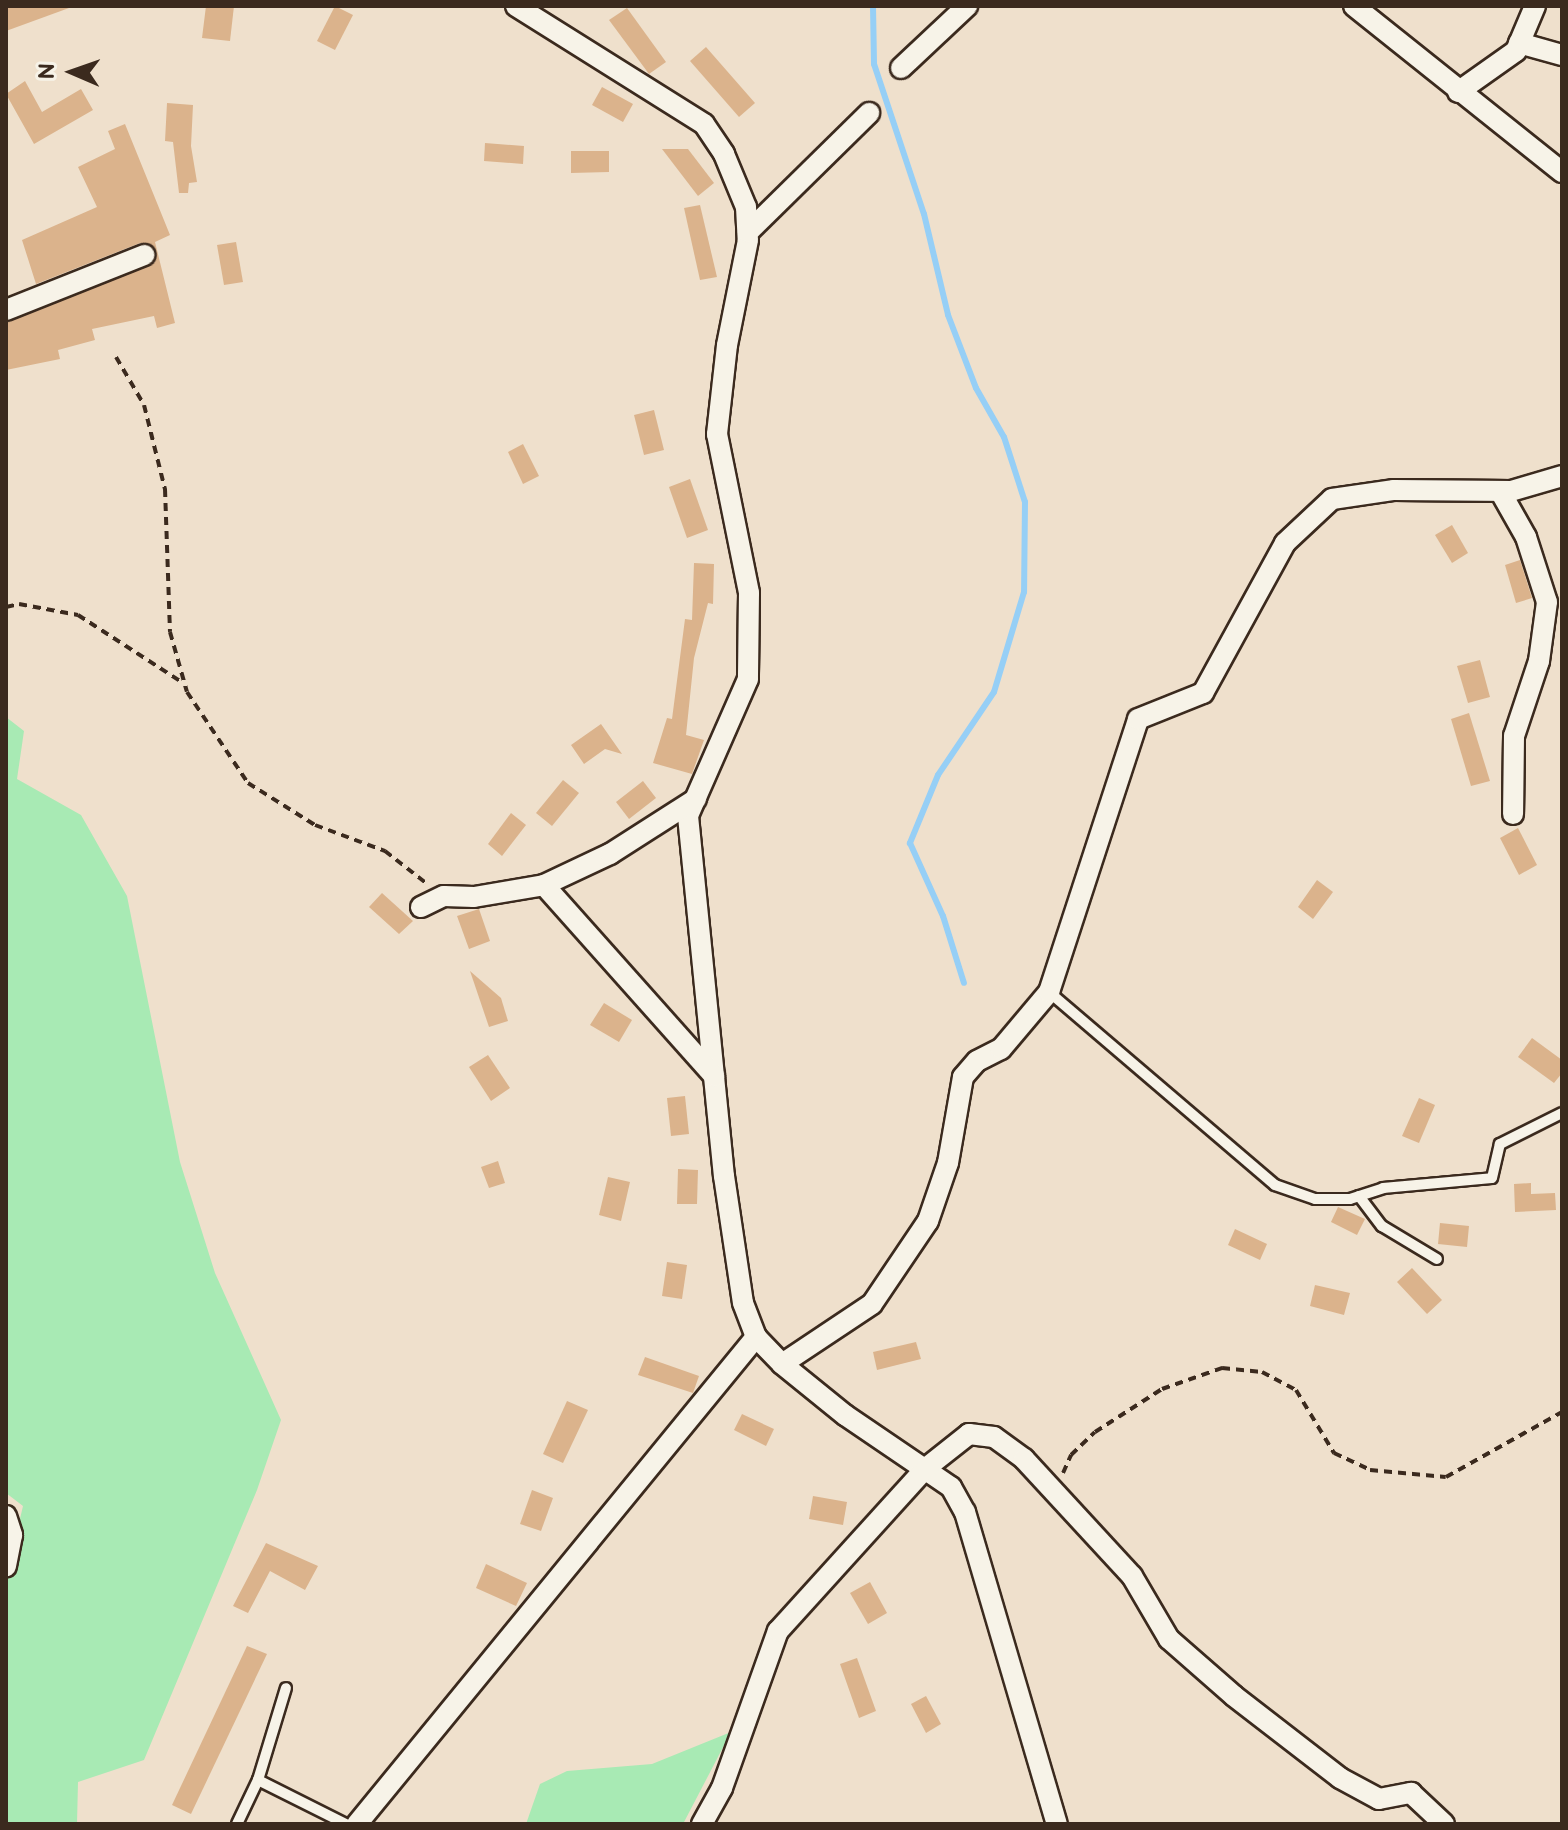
<!DOCTYPE html>
<html>
<head>
<meta charset="utf-8">
<style>
  body { margin:0 }
  #map { position:relative; width:1568px; height:1830px; overflow:hidden; background:#efe0cc; font-family:"Balsamiq Sans",sans-serif }
  div>[style] { position:absolute }
  [style*='--x'] { left:calc(var(--x)*1px); top:calc(var(--y)*1px); width:calc(var(--w)*1px); rotate:calc(var(--a)*1deg) }
  .green>* { inset:0; background:#a8eab4 }
  .stream>* { height:6px; margin:-3px; padding:0 3px; transform-origin:3px; border-radius:3px; background:#96cff6 }
  .building>* { inset:0; background:#dbb38c }
  .path>* { height:4px; margin-top:-2px; transform-origin:0; background:repeating-linear-gradient(90deg,#3b2a1e 0 8px,transparent 0 14px) }
  .roads { filter:drop-shadow(2px 0 #3b2a1e) drop-shadow(-2px 0 #3b2a1e) drop-shadow(0 2px #3b2a1e) drop-shadow(0 -2px #3b2a1e) }
  .service>* { height:10px; margin:-5px; padding:0 5px; transform-origin:5px; border-radius:5px; background:#f7f3e8 }
  .minor>* { height:20px; margin:-10px; padding:0 10px; transform-origin:10px; border-radius:10px; background:#f7f3e8 }
  span { translate:-50% -50%; white-space:nowrap; text-align:center; line-height:1.15; -webkit-text-stroke:8px #f7f3e8; paint-order:stroke }
  .frame { position:absolute; inset:0; border:8px solid #3b2a1e; pointer-events:none }
  .north { position:absolute; left:32px; top:32px; width:80px; height:80px; -webkit-text-stroke:6px #f7f3e8; paint-order:stroke; rotate:272deg; font-size:22px; font-weight:700; line-height:32px; text-align:center; color:#3b2a1e }
  .north::after { content:''; display:block; margin:auto; width:28px; height:36px; background:#3b2a1e; clip-path:polygon(50% 0,100% 100%,50% 72%,0 100%) }
</style>
</head>
<body>
<div id="map">
  <div class="green">
    <i style="clip-path:polygon(6px 717px,24px 731px,17px 779px,81px 815px,127px 896px,180px 1162px,215px 1273px,281px 1420px,257px 1490px,144px 1760px,78px 1782px,77px 1824px,6px 1824px,6px 1578px,23px 1506px,6px 1493px)"></i>
    <i style="clip-path:polygon(731px 1732px,683px 1824px,526px 1824px,540px 1784px,567px 1771px,652px 1764px)"></i>
  </div>
  <div class="stream">
    <i style="--x:873;--y:6;--w:58;--a:89"></i>
    <i style="--x:874;--y:64;--w:158;--a:71.6"></i>
    <i style="--x:924;--y:214;--w:104;--a:76.6"></i>
    <i style="--x:948;--y:315;--w:78;--a:69"></i>
    <i style="--x:976;--y:388;--w:56;--a:60.3"></i>
    <i style="--x:1004;--y:437;--w:68;--a:72.1"></i>
    <i style="--x:1025;--y:502;--w:90;--a:90.6"></i>
    <i style="--x:1024;--y:592;--w:104;--a:106.7"></i>
    <i style="--x:994;--y:692;--w:100;--a:124"></i>
    <i style="--x:938;--y:775;--w:74;--a:112.4"></i>
    <i style="--x:910;--y:843;--w:80;--a:65.7"></i>
    <i style="--x:943;--y:916;--w:70;--a:72.6"></i>
  </div>
  <div class="building">
    <i style="clip-path:polygon(6px 6px,69px 6px,69px 8px,6px 31px)"></i>
    <i style="clip-path:polygon(206px 6px,234px 6px,230px 41px,202px 38px)"></i>
    <i style="clip-path:polygon(335px 6px,353px 15px,335px 50px,317px 41px)"></i>
    <i style="clip-path:polygon(627px 8px,666px 62px,649px 74px,609px 20px)"></i>
    <i style="clip-path:polygon(706px 47px,755px 103px,739px 117px,690px 61px)"></i>
    <i style="clip-path:polygon(25px 81px,42px 112px,81px 89px,93px 110px,34px 144px,6px 94px)"></i>
    <i style="clip-path:polygon(602px 87px,633px 104px,623px 122px,592px 105px)"></i>
    <i style="clip-path:polygon(167px 103px,193px 105px,191px 146px,197px 182px,189px 183px,188px 193px,179px 193px,173px 142px,165px 141px)"></i>
    <i style="clip-path:polygon(125px 124px,170px 235px,155px 242px,175px 323px,157px 328px,154px 316px,92px 329px,95px 340px,58px 350px,60px 359px,6px 370px,6px 323px,155px 262px,156px 250px,140px 243px,36px 284px,22px 240px,97px 207px,78px 167px,115px 149px,108px 131px)"></i>
    <i style="clip-path:polygon(485px 143px,524px 146px,523px 164px,484px 161px)"></i>
    <i style="clip-path:polygon(662px 149px,688px 149px,714px 183px,698px 196px)"></i>
    <i style="clip-path:polygon(571px 151px,609px 151px,609px 172px,571px 173px)"></i>
    <i style="clip-path:polygon(700px 205px,717px 277px,700px 280px,684px 208px)"></i>
    <i style="clip-path:polygon(236px 242px,243px 282px,224px 285px,217px 245px)"></i>
    <i style="clip-path:polygon(654px 410px,664px 450px,644px 455px,634px 415px)"></i>
    <i style="clip-path:polygon(523px 444px,539px 476px,523px 484px,508px 452px)"></i>
    <i style="clip-path:polygon(690px 479px,708px 530px,687px 538px,669px 487px)"></i>
    <i style="clip-path:polygon(1452px 525px,1468px 553px,1452px 563px,1435px 535px)"></i>
    <i style="clip-path:polygon(1520px 560px,1532px 598px,1516px 603px,1505px 565px)"></i>
    <i style="clip-path:polygon(694px 563px,714px 564px,713px 604px,708px 603px,694px 658px,686px 735px,704px 740px,692px 774px,653px 763px,667px 718px,672px 719px,685px 619px,692px 620px)"></i>
    <i style="clip-path:polygon(1480px 660px,1490px 697px,1468px 703px,1457px 666px)"></i>
    <i style="clip-path:polygon(1469px 713px,1490px 781px,1471px 786px,1451px 719px)"></i>
    <i style="clip-path:polygon(601px 724px,622px 754px,605px 749px,584px 764px,571px 745px)"></i>
    <i style="clip-path:polygon(563px 780px,579px 793px,552px 826px,536px 813px)"></i>
    <i style="clip-path:polygon(643px 781px,656px 798px,629px 819px,616px 802px)"></i>
    <i style="clip-path:polygon(511px 813px,526px 825px,502px 856px,488px 844px)"></i>
    <i style="clip-path:polygon(1518px 828px,1537px 865px,1519px 875px,1500px 838px)"></i>
    <i style="clip-path:polygon(1317px 880px,1333px 892px,1313px 919px,1298px 907px)"></i>
    <i style="clip-path:polygon(382px 893px,413px 921px,399px 934px,369px 907px)"></i>
    <i style="clip-path:polygon(479px 909px,490px 941px,469px 949px,457px 916px)"></i>
    <i style="clip-path:polygon(470px 971px,501px 998px,508px 1021px,489px 1027px)"></i>
    <i style="clip-path:polygon(604px 1003px,632px 1020px,619px 1042px,590px 1025px)"></i>
    <i style="clip-path:polygon(1532px 1038px,1562px 1060px,1562px 1073px,1554px 1083px,1518px 1057px)"></i>
    <i style="clip-path:polygon(488px 1055px,510px 1088px,491px 1101px,469px 1067px)"></i>
    <i style="clip-path:polygon(685px 1096px,689px 1134px,671px 1136px,667px 1098px)"></i>
    <i style="clip-path:polygon(1419px 1098px,1435px 1105px,1419px 1143px,1402px 1136px)"></i>
    <i style="clip-path:polygon(498px 1161px,505px 1183px,489px 1188px,481px 1167px)"></i>
    <i style="clip-path:polygon(678px 1169px,698px 1170px,697px 1204px,677px 1204px)"></i>
    <i style="clip-path:polygon(608px 1177px,630px 1182px,621px 1221px,599px 1215px)"></i>
    <i style="clip-path:polygon(1531px 1183px,1531px 1194px,1555px 1193px,1556px 1210px,1515px 1212px,1514px 1184px)"></i>
    <i style="clip-path:polygon(1338px 1207px,1365px 1219px,1357px 1235px,1331px 1222px)"></i>
    <i style="clip-path:polygon(1440px 1223px,1469px 1226px,1467px 1247px,1438px 1244px)"></i>
    <i style="clip-path:polygon(1235px 1229px,1267px 1244px,1260px 1260px,1228px 1245px)"></i>
    <i style="clip-path:polygon(667px 1262px,687px 1265px,682px 1299px,662px 1296px)"></i>
    <i style="clip-path:polygon(1412px 1268px,1442px 1300px,1427px 1314px,1397px 1282px)"></i>
    <i style="clip-path:polygon(1315px 1285px,1350px 1293px,1344px 1315px,1310px 1306px)"></i>
    <i style="clip-path:polygon(916px 1342px,921px 1359px,877px 1370px,873px 1352px)"></i>
    <i style="clip-path:polygon(645px 1357px,699px 1376px,693px 1393px,638px 1375px)"></i>
    <i style="clip-path:polygon(567px 1401px,588px 1410px,563px 1463px,543px 1454px)"></i>
    <i style="clip-path:polygon(742px 1414px,774px 1429px,766px 1446px,734px 1430px)"></i>
    <i style="clip-path:polygon(532px 1490px,553px 1498px,541px 1531px,520px 1524px)"></i>
    <i style="clip-path:polygon(813px 1496px,847px 1502px,843px 1525px,809px 1519px)"></i>
    <i style="clip-path:polygon(266px 1543px,318px 1566px,305px 1590px,270px 1571px,248px 1613px,233px 1606px)"></i>
    <i style="clip-path:polygon(486px 1564px,527px 1583px,516px 1606px,476px 1588px)"></i>
    <i style="clip-path:polygon(870px 1582px,887px 1613px,868px 1624px,850px 1593px)"></i>
    <i style="clip-path:polygon(247px 1646px,267px 1654px,191px 1814px,172px 1805px)"></i>
    <i style="clip-path:polygon(857px 1658px,876px 1711px,859px 1718px,840px 1664px)"></i>
    <i style="clip-path:polygon(926px 1696px,941px 1724px,926px 1733px,911px 1704px)"></i>
  </div>
  <div class="path">
    <i style="--x:116;--y:357;--w:56;--a:59.7"></i>
    <i style="--x:144;--y:405;--w:87;--a:76"></i>
    <i style="--x:165;--y:489;--w:143;--a:88"></i>
    <i style="--x:170;--y:632;--w:62;--a:74.2"></i>
    <i style="--x:187;--y:692;--w:110;--a:56.2"></i>
    <i style="--x:248;--y:783;--w:79;--a:32.1"></i>
    <i style="--x:315;--y:825;--w:75;--a:20.4"></i>
    <i style="--x:385;--y:851;--w:52;--a:38"></i>
    <i style="--x:6;--y:607;--w:13;--a:-13"></i>
    <i style="--x:19;--y:604;--w:60;--a:10.6"></i>
    <i style="--x:78;--y:615;--w:125;--a:32.9"></i>
    <i style="--x:1063;--y:1473;--w:20;--a:-66"></i>
    <i style="--x:1071;--y:1455;--w:33;--a:-44"></i>
    <i style="--x:1095;--y:1432;--w:80;--a:-32.7"></i>
    <i style="--x:1162;--y:1389;--w:64;--a:-19.3"></i>
    <i style="--x:1222;--y:1368;--w:40;--a:5.7"></i>
    <i style="--x:1262;--y:1372;--w:38;--a:28"></i>
    <i style="--x:1296;--y:1390;--w:74;--a:58.9"></i>
    <i style="--x:1334;--y:1453;--w:40;--a:25"></i>
    <i style="--x:1370;--y:1470;--w:76;--a:5.3"></i>
    <i style="--x:1446;--y:1477;--w:133;--a:-29.3"></i>
  </div>
  <div class="roads">
    <div class="service">
      <i style="--x:1049;--y:992;--w:297;--a:40.5"></i>
      <i style="--x:1275;--y:1185;--w:42;--a:19.3"></i>
      <i style="--x:1315;--y:1199;--w:35;--a:0"></i>
      <i style="--x:1350;--y:1199;--w:35;--a:-18"></i>
      <i style="--x:1383;--y:1188;--w:109;--a:-5.2"></i>
      <i style="--x:1492;--y:1178;--w:35;--a:-77"></i>
      <i style="--x:1500;--y:1144;--w:69;--a:-26.6"></i>
      <i style="--x:1359;--y:1196;--w:38;--a:53"></i>
      <i style="--x:1382;--y:1226;--w:64;--a:31"></i>
      <i style="--x:258;--y:1780;--w:96;--a:-73.1"></i>
      <i style="--x:237;--y:1824;--w:49;--a:-64.5"></i>
      <i style="--x:258;--y:1780;--w:98;--a:26.6"></i>
    </div>
    <div class="minor">
      <i style="--x:516;--y:6;--w:222;--a:32.1"></i>
      <i style="--x:704;--y:124;--w:36;--a:56"></i>
      <i style="--x:724;--y:154;--w:57;--a:67.5"></i>
      <i style="--x:746;--y:207;--w:33;--a:87"></i>
      <i style="--x:748;--y:240;--w:107;--a:101.3"></i>
      <i style="--x:727;--y:345;--w:90;--a:96.4"></i>
      <i style="--x:717;--y:434;--w:162;--a:78.6"></i>
      <i style="--x:749;--y:593;--w:86;--a:90.7"></i>
      <i style="--x:748;--y:679;--w:150;--a:113.7"></i>
      <i style="--x:688;--y:816;--w:362;--a:84.3"></i>
      <i style="--x:724;--y:1176;--w:128;--a:81.5"></i>
      <i style="--x:743;--y:1303;--w:36;--a:69"></i>
      <i style="--x:756;--y:1337;--w:37;--a:46"></i>
      <i style="--x:782;--y:1364;--w:81;--a:39"></i>
      <i style="--x:845;--y:1415;--w:128;--a:34.2"></i>
      <i style="--x:951;--y:1487;--w:29;--a:61"></i>
      <i style="--x:965;--y:1512;--w:325;--a:73.6"></i>
      <i style="--x:1354;--y:6;--w:266;--a:38.6"></i>
      <i style="--x:1519;--y:43;--w:45;--a:15.6"></i>
      <i style="--x:901;--y:68;--w:91;--a:-43.2"></i>
      <i style="--x:1458;--y:92;--w:71;--a:-35.3"></i>
      <i style="--x:1516;--y:51;--w:49;--a:-67.1"></i>
      <i style="--x:748;--y:232;--w:170;--a:-44.5"></i>
      <i style="--x:6;--y:310;--w:149;--a:-21.7"></i>
      <i style="--x:1500;--y:491;--w:53;--a:60.5"></i>
      <i style="--x:1526;--y:537;--w:68;--a:72.1"></i>
      <i style="--x:1547;--y:602;--w:60;--a:97.7"></i>
      <i style="--x:1539;--y:661;--w:79;--a:108.4"></i>
      <i style="--x:1514;--y:736;--w:78;--a:90.7"></i>
      <i style="--x:544;--y:885;--w:256;--a:48.3"></i>
      <i style="--x:421;--y:907;--w:25;--a:-26"></i>
      <i style="--x:444;--y:896;--w:30;--a:2"></i>
      <i style="--x:474;--y:897;--w:71;--a:-9.7"></i>
      <i style="--x:544;--y:885;--w:73;--a:-25.2"></i>
      <i style="--x:610;--y:854;--w:102;--a:-32.6"></i>
      <i style="--x:782;--y:1364;--w:108;--a:-33.7"></i>
      <i style="--x:872;--y:1304;--w:100;--a:-56"></i>
      <i style="--x:928;--y:1221;--w:61;--a:-71"></i>
      <i style="--x:948;--y:1163;--w:87;--a:-80.1"></i>
      <i style="--x:963;--y:1077;--w:21;--a:-49"></i>
      <i style="--x:977;--y:1061;--w:27;--a:-27"></i>
      <i style="--x:1001;--y:1049;--w:75;--a:-49.9"></i>
      <i style="--x:1049;--y:992;--w:287;--a:-71.9"></i>
      <i style="--x:1138;--y:719;--w:70;--a:-21.8"></i>
      <i style="--x:1203;--y:693;--w:171;--a:-61.3"></i>
      <i style="--x:1285;--y:543;--w:64;--a:-43.1"></i>
      <i style="--x:1332;--y:499;--w:63;--a:-8.3"></i>
      <i style="--x:1394;--y:490;--w:117;--a:0.5"></i>
      <i style="--x:1511;--y:491;--w:53;--a:-16.4"></i>
      <i style="--x:6;--y:1516;--w:20;--a:72"></i>
      <i style="--x:12;--y:1535;--w:32;--a:101"></i>
      <i style="--x:357;--y:1824;--w:630;--a:-50.67"></i>
      <i style="--x:702;--y:1824;--w:41;--a:-60.9"></i>
      <i style="--x:722;--y:1788;--w:167;--a:-70.4"></i>
      <i style="--x:778;--y:1631;--w:220;--a:-47.8"></i>
      <i style="--x:926;--y:1468;--w:55;--a:-38.3"></i>
      <i style="--x:969;--y:1434;--w:25;--a:7"></i>
      <i style="--x:994;--y:1437;--w:37;--a:36"></i>
      <i style="--x:1024;--y:1459;--w:159;--a:47.3"></i>
      <i style="--x:1132;--y:1576;--w:73;--a:59.6"></i>
      <i style="--x:1169;--y:1639;--w:86;--a:41.2"></i>
      <i style="--x:1234;--y:1696;--w:134;--a:37.7"></i>
      <i style="--x:1340;--y:1778;--w:44;--a:28.3"></i>
      <i style="--x:1379;--y:1799;--w:33;--a:-11"></i>
      <i style="--x:1411;--y:1793;--w:45;--a:43.2"></i>
    </div>
  </div>
  <div class="frame"></div>
  <div class="north">N</div>
</div>
</body>
</html>
